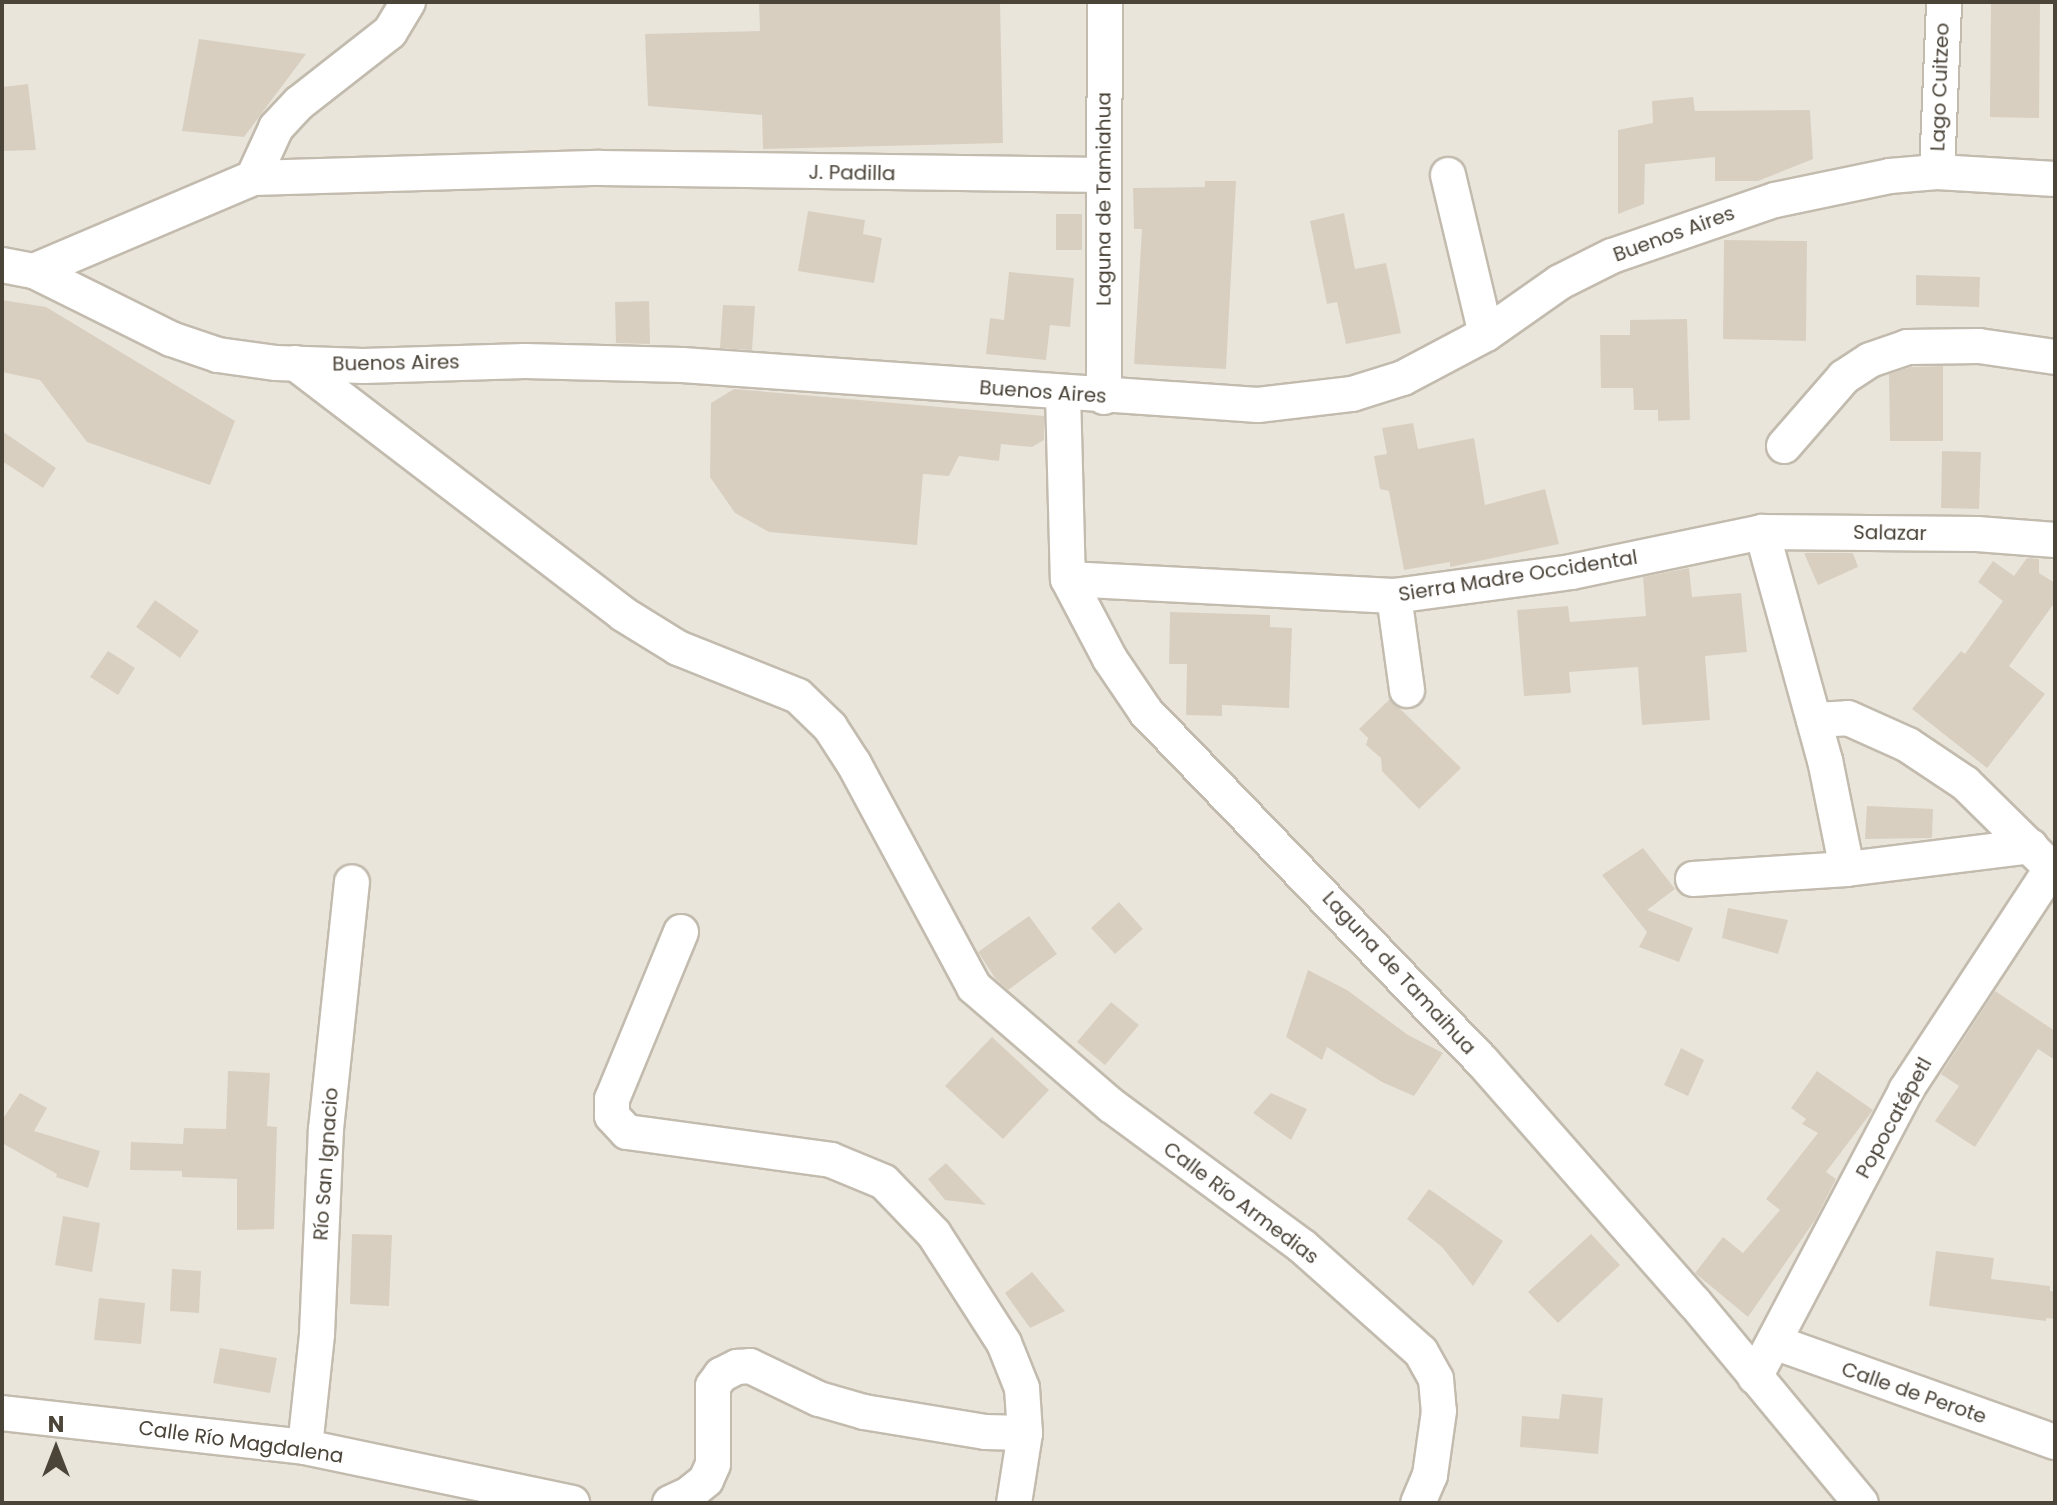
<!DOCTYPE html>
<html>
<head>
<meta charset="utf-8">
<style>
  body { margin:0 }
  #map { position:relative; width:2057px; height:1505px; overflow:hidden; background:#f6f3ec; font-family:Poppins,sans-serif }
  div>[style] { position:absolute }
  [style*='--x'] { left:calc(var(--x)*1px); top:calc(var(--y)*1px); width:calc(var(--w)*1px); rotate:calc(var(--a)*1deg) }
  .residential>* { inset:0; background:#eae5da }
  .building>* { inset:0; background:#d8cfc1 }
  .roads { filter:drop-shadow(2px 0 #c2bbae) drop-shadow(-2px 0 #c2bbae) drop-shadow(0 2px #c2bbae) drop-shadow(0 -2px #c2bbae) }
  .minor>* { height:34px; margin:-17px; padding:0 17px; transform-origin:17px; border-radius:17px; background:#fff }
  span { translate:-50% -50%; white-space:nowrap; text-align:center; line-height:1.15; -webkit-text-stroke:6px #fff; paint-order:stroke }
  .street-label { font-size:20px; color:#4b4439 }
  .frame { position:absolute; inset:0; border:4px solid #4b4439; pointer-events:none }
  .north { position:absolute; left:16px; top:1409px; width:80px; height:80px; -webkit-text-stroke:6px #fff; paint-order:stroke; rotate:0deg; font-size:22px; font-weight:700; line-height:32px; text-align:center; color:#4b4439 }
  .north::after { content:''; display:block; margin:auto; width:28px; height:36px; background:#4b4439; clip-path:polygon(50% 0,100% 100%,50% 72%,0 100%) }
</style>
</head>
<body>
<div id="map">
  <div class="residential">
    <i style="clip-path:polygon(2px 2px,2055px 2px,2055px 1503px,2px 1503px)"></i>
  </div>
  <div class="building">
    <i style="clip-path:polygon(759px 2px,1000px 2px,1003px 143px,763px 149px,762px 115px,648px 106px,645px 34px,760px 31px)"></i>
    <i style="clip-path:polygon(1991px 2px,2040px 2px,2039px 118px,1990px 117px)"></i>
    <i style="clip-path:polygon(199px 39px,306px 54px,244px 137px,182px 131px)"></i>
    <i style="clip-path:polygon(28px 84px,36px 150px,2px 151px,2px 87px)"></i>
    <i style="clip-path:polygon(1693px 97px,1695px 111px,1810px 110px,1813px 159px,1758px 181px,1715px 181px,1715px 157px,1645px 164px,1644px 204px,1618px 214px,1618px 130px,1653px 123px,1652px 101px)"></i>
    <i style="clip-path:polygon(1205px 181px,1236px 181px,1226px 369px,1134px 364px,1142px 229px,1134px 229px,1133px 188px,1205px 187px)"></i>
    <i style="clip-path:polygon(808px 211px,865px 220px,863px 234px,882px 238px,874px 283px,798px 271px)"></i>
    <i style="clip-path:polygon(1344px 213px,1355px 269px,1386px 263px,1401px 333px,1346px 344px,1337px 302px,1327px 304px,1310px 221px)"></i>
    <i style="clip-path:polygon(1056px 214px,1082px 214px,1082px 250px,1056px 250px)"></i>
    <i style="clip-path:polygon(1724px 240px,1807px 241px,1806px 341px,1723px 339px)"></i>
    <i style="clip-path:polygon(1009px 272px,1074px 278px,1070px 327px,1050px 325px,1046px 360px,986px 354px,990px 318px,1004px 320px)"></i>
    <i style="clip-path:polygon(1916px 275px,1980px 277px,1979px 307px,1916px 305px)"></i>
    <i style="clip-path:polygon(2px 300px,46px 307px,235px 421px,210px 485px,87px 442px,40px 380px,2px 372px)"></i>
    <i style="clip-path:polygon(649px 301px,650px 344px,616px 343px,615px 302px)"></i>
    <i style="clip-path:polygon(723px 305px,755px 306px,752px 350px,720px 348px)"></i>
    <i style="clip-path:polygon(1687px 319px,1690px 420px,1658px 421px,1658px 410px,1634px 410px,1633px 388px,1601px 388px,1600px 335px,1630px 335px,1630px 320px)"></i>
    <i style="clip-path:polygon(1943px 366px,1943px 441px,1890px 441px,1889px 374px,1911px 367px)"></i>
    <i style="clip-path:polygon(734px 389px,1044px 416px,1044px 440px,1032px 447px,1001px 444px,999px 461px,959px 456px,949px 476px,923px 474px,917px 545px,769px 532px,735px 513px,710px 477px,711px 403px)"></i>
    <i style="clip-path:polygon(1413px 423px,1418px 449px,1474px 438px,1485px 505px,1545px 489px,1559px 544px,1450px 567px,1450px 562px,1404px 570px,1389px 491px,1380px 489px,1374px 456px,1387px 454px,1382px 428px)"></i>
    <i style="clip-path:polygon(2px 431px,56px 468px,43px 488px,2px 461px)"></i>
    <i style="clip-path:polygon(1942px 451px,1981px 452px,1979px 509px,1941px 508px)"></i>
    <i style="clip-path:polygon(1804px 553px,1853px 553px,1858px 567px,1818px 585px)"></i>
    <i style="clip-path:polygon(2027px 558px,2039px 559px,2039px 573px,2055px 583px,2055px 602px,2009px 666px,2045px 694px,1987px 768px,1912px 709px,1961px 651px,1965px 654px,2003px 601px,1978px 582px,1993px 561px,2014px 576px)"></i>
    <i style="clip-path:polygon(1689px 568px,1692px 597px,1741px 593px,1747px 652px,1705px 656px,1710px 720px,1642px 725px,1638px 667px,1569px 672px,1571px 693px,1524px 696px,1517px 610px,1568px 606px,1570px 622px,1646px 616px,1643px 577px)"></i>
    <i style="clip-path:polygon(155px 600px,199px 631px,180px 658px,136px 627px)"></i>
    <i style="clip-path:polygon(1170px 612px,1270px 615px,1270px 627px,1292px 628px,1289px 708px,1222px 705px,1222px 716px,1186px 715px,1187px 664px,1169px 664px)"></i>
    <i style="clip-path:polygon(108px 651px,135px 668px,118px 695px,90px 677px)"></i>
    <i style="clip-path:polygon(1390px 699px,1461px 768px,1419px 809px,1382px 771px,1381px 758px,1366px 745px,1368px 738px,1359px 729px)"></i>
    <i style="clip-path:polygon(1867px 806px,1933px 809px,1932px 838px,1865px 839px)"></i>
    <i style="clip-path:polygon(1643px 848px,1675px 889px,1647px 910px,1693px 928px,1679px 962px,1639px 947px,1647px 932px,1602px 875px)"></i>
    <i style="clip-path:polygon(1119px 902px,1143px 929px,1115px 954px,1091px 928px)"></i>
    <i style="clip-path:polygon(1728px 908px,1788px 920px,1778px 954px,1722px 938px)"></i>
    <i style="clip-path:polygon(1029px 916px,1057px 954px,1008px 990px,995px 978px,978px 952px)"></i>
    <i style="clip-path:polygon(1308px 970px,1347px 990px,1408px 1035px,1443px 1053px,1414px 1096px,1382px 1082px,1327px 1047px,1322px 1060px,1286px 1037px)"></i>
    <i style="clip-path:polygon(1995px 991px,2055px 1031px,2055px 1060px,2038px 1049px,1975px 1147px,1935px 1121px,1959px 1086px,1941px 1074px)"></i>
    <i style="clip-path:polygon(1111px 1002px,1139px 1025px,1105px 1065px,1077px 1042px)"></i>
    <i style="clip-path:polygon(992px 1037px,1049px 1090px,1003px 1139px,945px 1086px)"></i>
    <i style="clip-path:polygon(1681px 1048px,1704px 1060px,1688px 1096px,1664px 1085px)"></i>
    <i style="clip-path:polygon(228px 1071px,270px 1073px,267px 1126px,277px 1127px,274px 1229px,237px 1230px,237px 1179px,182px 1177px,182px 1171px,130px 1170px,131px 1142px,183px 1144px,184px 1128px,226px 1129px)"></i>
    <i style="clip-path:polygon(1817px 1071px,1873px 1110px,1826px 1172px,1836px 1179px,1815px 1220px,1748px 1317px,1695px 1273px,1723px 1237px,1743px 1253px,1780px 1210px,1766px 1199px,1818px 1133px,1802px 1124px,1806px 1119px,1791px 1108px)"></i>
    <i style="clip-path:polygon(20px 1093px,47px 1108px,34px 1131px,100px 1151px,88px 1188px,56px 1177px,57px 1174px,2px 1143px,2px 1120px)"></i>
    <i style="clip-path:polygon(1271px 1093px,1307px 1109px,1291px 1140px,1253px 1113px)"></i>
    <i style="clip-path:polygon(946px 1163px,986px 1205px,945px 1200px,928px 1179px)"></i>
    <i style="clip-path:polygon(1429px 1189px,1503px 1241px,1473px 1286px,1442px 1247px,1407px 1219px)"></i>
    <i style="clip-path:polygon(63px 1216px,100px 1223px,92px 1272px,55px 1265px)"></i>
    <i style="clip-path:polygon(352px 1234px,392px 1235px,389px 1306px,350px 1304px)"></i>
    <i style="clip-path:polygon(1591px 1234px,1620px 1265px,1558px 1323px,1528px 1292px)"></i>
    <i style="clip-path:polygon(1936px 1251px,1994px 1258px,1991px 1279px,2050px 1286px,2050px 1291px,2055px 1291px,2055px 1319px,2046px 1318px,2046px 1321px,1929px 1306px)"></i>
    <i style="clip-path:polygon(172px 1269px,201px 1271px,199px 1313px,170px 1311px)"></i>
    <i style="clip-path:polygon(1032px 1272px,1065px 1311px,1030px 1328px,1005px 1293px)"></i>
    <i style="clip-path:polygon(99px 1298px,145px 1303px,141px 1344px,94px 1340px)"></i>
    <i style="clip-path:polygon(220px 1348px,277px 1358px,270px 1393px,213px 1383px)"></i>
    <i style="clip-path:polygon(1562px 1394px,1603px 1398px,1598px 1454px,1520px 1447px,1522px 1416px,1559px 1419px)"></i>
  </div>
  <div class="roads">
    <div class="minor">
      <i style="--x:408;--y:2;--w:35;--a:121"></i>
      <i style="--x:390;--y:32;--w:115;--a:142"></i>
      <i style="--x:299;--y:103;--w:34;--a:133"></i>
      <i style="--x:276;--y:128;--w:55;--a:114.7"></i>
      <i style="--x:253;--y:178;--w:347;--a:-1.7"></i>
      <i style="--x:600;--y:168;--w:504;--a:0.8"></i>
      <i style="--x:1937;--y:172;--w:170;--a:-87.6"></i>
      <i style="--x:1448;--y:175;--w:163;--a:76.6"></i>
      <i style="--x:2;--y:265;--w:33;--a:11"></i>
      <i style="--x:34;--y:271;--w:153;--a:26.4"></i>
      <i style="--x:171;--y:339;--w:50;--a:18.8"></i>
      <i style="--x:218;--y:355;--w:59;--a:7.9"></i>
      <i style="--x:276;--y:363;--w:87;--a:2"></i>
      <i style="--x:363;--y:366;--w:162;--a:-1.8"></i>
      <i style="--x:525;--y:361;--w:157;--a:1.5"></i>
      <i style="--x:682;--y:365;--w:577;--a:3.97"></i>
      <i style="--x:1258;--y:405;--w:95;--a:-6.7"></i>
      <i style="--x:1352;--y:394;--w:53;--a:-17.4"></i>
      <i style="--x:1403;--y:378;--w:94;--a:-27.9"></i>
      <i style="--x:1486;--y:334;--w:90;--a:-35.1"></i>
      <i style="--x:1560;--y:282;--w:58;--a:-26.6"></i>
      <i style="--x:1612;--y:256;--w:172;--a:-19"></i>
      <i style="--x:1775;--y:200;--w:117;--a:-11.8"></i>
      <i style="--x:1890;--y:176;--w:47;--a:-4.9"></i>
      <i style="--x:1937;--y:172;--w:118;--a:3.4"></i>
      <i style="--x:34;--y:271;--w:238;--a:-23"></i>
      <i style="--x:295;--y:363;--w:413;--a:37.4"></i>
      <i style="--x:623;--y:614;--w:65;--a:31.7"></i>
      <i style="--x:678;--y:648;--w:129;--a:21.8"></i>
      <i style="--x:798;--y:696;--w:45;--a:44.1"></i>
      <i style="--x:830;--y:727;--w:44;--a:57"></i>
      <i style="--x:854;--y:764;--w:253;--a:61.7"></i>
      <i style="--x:974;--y:987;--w:182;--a:40.8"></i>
      <i style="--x:1112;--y:1106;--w:236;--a:36.4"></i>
      <i style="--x:1302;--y:1246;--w:159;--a:41.7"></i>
      <i style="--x:1421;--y:1352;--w:31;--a:61"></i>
      <i style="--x:1436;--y:1379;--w:32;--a:85"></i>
      <i style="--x:1439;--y:1411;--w:65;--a:98"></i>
      <i style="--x:1430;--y:1475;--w:30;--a:113"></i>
      <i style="--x:1063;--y:393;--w:186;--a:88.5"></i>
      <i style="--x:1068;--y:579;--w:90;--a:62.3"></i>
      <i style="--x:1110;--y:659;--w:64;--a:55.8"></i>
      <i style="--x:1146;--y:712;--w:484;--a:46.1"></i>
      <i style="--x:1482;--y:1061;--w:321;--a:48.7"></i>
      <i style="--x:1694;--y:1302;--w:261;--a:50.3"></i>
      <i style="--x:1104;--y:397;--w:395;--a:-89.9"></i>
      <i style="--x:1784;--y:446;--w:91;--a:-49"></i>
      <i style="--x:1844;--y:377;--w:31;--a:-33"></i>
      <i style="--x:1870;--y:360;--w:39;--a:-19"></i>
      <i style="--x:1907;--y:347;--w:72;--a:-0.8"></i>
      <i style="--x:1979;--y:346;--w:77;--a:8.2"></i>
      <i style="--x:1762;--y:532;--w:237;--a:74.6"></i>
      <i style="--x:1825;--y:760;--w:111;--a:78.6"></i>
      <i style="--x:1068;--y:579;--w:326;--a:3"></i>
      <i style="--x:1394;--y:596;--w:179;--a:-7.7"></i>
      <i style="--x:1571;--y:572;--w:195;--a:-11.8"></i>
      <i style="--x:1762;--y:532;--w:215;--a:0.5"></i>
      <i style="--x:1977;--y:534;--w:78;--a:4.4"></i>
      <i style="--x:1394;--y:596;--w:95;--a:82.1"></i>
      <i style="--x:1814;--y:720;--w:34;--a:-3"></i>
      <i style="--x:1848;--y:718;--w:66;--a:24.2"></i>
      <i style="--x:1908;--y:745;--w:69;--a:33.7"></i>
      <i style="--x:1965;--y:783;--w:107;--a:44.6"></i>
      <i style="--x:1693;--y:879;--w:154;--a:-3.7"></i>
      <i style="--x:1847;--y:869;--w:185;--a:-7.1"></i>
      <i style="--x:681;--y:932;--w:181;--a:112.4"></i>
      <i style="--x:612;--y:1099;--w:17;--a:90"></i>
      <i style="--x:612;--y:1116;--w:22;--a:47"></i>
      <i style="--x:627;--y:1132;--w:206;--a:7.8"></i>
      <i style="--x:831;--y:1160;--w:57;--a:22.5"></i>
      <i style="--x:884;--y:1182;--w:72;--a:46.1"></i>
      <i style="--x:934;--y:1234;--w:130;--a:57.3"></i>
      <i style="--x:1004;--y:1343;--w:48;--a:68.2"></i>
      <i style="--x:1022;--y:1388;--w:45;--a:86.2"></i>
      <i style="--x:1025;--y:1433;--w:71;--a:98.9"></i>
      <i style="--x:1774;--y:1342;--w:298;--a:19.6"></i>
      <i style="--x:1755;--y:1377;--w:324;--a:-62.2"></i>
      <i style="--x:1906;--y:1090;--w:264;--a:-56.7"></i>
      <i style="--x:2;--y:1413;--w:305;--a:6.4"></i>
      <i style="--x:305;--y:1447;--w:273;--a:11.8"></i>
      <i style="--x:305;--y:1447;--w:114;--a:-83.9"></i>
      <i style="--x:317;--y:1334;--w:205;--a:-87.5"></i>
      <i style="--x:326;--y:1129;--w:248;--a:-84"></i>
      <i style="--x:670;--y:1503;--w:21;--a:-25"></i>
      <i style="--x:689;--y:1494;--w:22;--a:-39"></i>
      <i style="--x:706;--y:1480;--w:17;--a:-66"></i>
      <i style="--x:713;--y:1464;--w:78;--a:-90"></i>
      <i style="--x:713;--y:1386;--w:14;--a:-54"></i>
      <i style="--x:721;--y:1375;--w:18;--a:-27"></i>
      <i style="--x:737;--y:1367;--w:13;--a:-4"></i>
      <i style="--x:750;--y:1366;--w:76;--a:25.6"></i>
      <i style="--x:819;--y:1399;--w:47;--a:16.1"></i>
      <i style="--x:864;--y:1412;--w:123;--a:9.4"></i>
      <i style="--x:985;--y:1432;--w:40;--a:1.4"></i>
    </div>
  </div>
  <div class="street-label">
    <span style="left:1940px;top:87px;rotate:-88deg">Lago Cuitzeo</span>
    <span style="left:852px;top:173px;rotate:1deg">J. Padilla</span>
    <span style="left:1104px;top:199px;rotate:-90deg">Laguna de Tamiahua</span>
    <span style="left:1674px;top:234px;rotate:-20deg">Buenos Aires</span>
    <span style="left:396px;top:363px;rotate:-1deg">Buenos Aires</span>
    <span style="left:1043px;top:392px;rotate:4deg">Buenos Aires</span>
    <span style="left:1890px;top:533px;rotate:1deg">Salazar</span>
    <span style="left:1518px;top:576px;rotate:-9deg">Sierra Madre Occidental</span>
    <span style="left:1399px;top:973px;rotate:47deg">Laguna de Tamaihua</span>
    <span style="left:1894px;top:1118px;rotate:-61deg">Popocatépetl</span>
    <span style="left:326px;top:1164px;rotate:-86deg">Río San Ignacio</span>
    <span style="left:1241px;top:1203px;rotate:37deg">Calle Río Armedias</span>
    <span style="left:1914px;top:1393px;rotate:19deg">Calle de Perote</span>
    <span style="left:241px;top:1442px;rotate:8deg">Calle Río Magdalena</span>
  </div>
  <div class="frame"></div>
  <div class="north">N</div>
</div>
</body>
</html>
